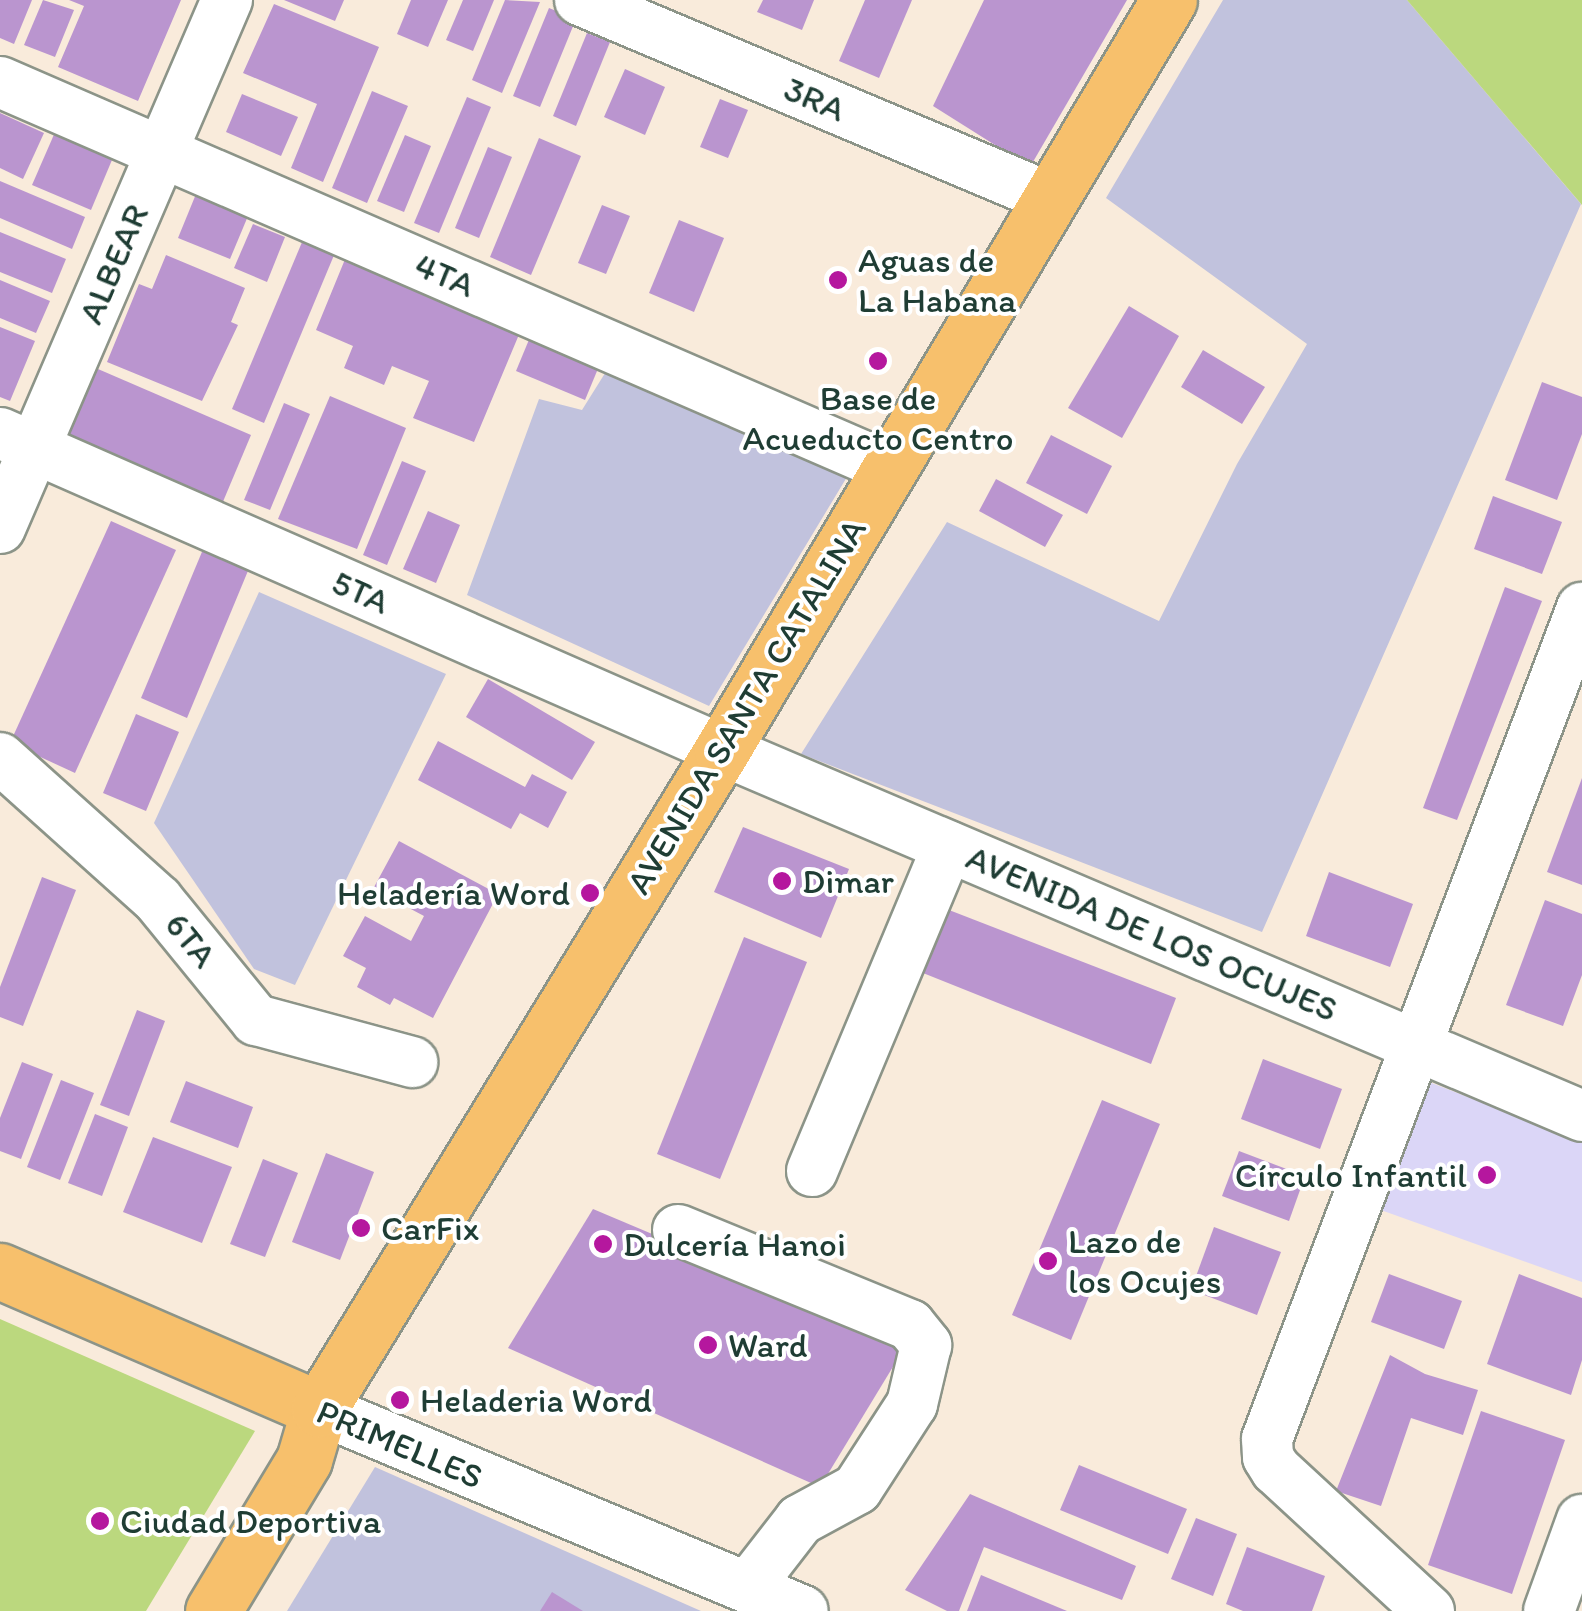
<!DOCTYPE html>
<html>
<head>
<meta charset="utf-8">
<style>
  body { margin:0 }
  #map { position:relative; width:1582px; height:1611px; overflow:hidden; background:#f9ebdb; font-family:Itim,sans-serif }
  div>[style] { position:absolute }
  [style*='--x'] { left:calc(var(--x)*1px); top:calc(var(--y)*1px); width:calc(var(--w)*1px); rotate:calc(var(--a)*1deg) }
  .built>* { inset:0; background:#dbd6f7 }
  .industrial>* { inset:0; background:#c1c2dd }
  .green>* { inset:0; background:#bbd87e }
  .building>* { inset:0; background:#ba95cf }
  .roads { filter:drop-shadow(2px 0 #8c9488) drop-shadow(-2px 0 #8c9488) drop-shadow(0 2px #8c9488) drop-shadow(0 -2px #8c9488) }
  .minor>* { height:50px; margin:-25px; padding:0 25px; transform-origin:25px; border-radius:25px; background:#fff }
  .major>* { height:55px; margin:-27.5px; padding:0 27.5px; transform-origin:27.5px; border-radius:27.5px; background:#f7c06c }
  .dots>* { width:28px; height:28px; translate:-50% -50%; box-sizing:border-box; border:5px solid #fff; border-radius:50% }
  span { translate:-50% -50%; white-space:nowrap; text-align:center; line-height:1.15; -webkit-text-stroke:8px #fff; paint-order:stroke }
  .street-label { font-size:35px; color:#1f3d34 }
  .poi-label { font-size:35px; color:#1f3d34 }
  .left { translate:0 -50%; text-align:left }
  .right { translate:-100% -50%; text-align:right }
</style>
</head>
<body>
<div id="map">
  <div class="built">
    <i style="clip-path:polygon(1429px 1082px,1582px 1141px,1582px 1282px,1378px 1209px)"></i>
  </div>
  <div class="industrial">
    <i style="clip-path:polygon(1223px 0,1407px 0,1581px 204px,1262px 932px,801px 754px,947px 522px,1159px 621px,1237px 464px,1307px 344px,1106px 198px)"></i>
    <i style="clip-path:polygon(612px 362px,853px 467px,709px 706px,467px 595px,539px 399px,582px 410px)"></i>
    <i style="clip-path:polygon(259px 592px,446px 674px,295px 985px,254px 969px,154px 823px)"></i>
    <i style="clip-path:polygon(375px 1467px,701px 1611px,287px 1611px)"></i>
  </div>
  <div class="green">
    <i style="clip-path:polygon(1407px 0,1582px 0,1582px 205px)"></i>
    <i style="clip-path:polygon(0 1319px,255px 1431px,146px 1611px,0 1611px)"></i>
  </div>
  <div class="building">
    <i style="clip-path:polygon(0 0,32px 0,14px 44px,0 38px)"></i>
    <i style="clip-path:polygon(43px 0,74px 10px,55px 57px,24px 45px)"></i>
    <i style="clip-path:polygon(69px 0,181px 0,138px 101px,58px 67px,84px 6px)"></i>
    <i style="clip-path:polygon(284px 0,344px 0,335px 21px)"></i>
    <i style="clip-path:polygon(411px 0,448px 0,428px 47px,397px 34px)"></i>
    <i style="clip-path:polygon(463px 0,494px 0,473px 51px,446px 40px)"></i>
    <i style="clip-path:polygon(505px 0,540px 2px,502px 93px,472px 80px)"></i>
    <i style="clip-path:polygon(763px 0,814px 0,802px 30px,757px 12px)"></i>
    <i style="clip-path:polygon(865px 0,912px 0,879px 78px,839px 61px)"></i>
    <i style="clip-path:polygon(984px 0,1127px 0,1030px 167px,933px 106px)"></i>
    <i style="clip-path:polygon(274px 4px,379px 47px,323px 182px,291px 168px,317px 104px,243px 73px)"></i>
    <i style="clip-path:polygon(549px 8px,576px 19px,540px 107px,513px 96px)"></i>
    <i style="clip-path:polygon(587px 33px,610px 42px,576px 126px,553px 116px)"></i>
    <i style="clip-path:polygon(625px 69px,665px 87px,645px 135px,604px 117px)"></i>
    <i style="clip-path:polygon(372px 91px,408px 106px,367px 203px,332px 188px)"></i>
    <i style="clip-path:polygon(242px 94px,298px 117px,281px 156px,226px 132px)"></i>
    <i style="clip-path:polygon(467px 97px,491px 107px,439px 233px,414px 223px)"></i>
    <i style="clip-path:polygon(720px 99px,748px 110px,728px 158px,700px 147px)"></i>
    <i style="clip-path:polygon(0 113px,44px 133px,23px 179px,0 168px)"></i>
    <i style="clip-path:polygon(59px 123px,117px 148px,91px 210px,32px 185px)"></i>
    <i style="clip-path:polygon(405px 135px,431px 146px,404px 212px,377px 201px)"></i>
    <i style="clip-path:polygon(539px 138px,581px 156px,531px 275px,490px 257px)"></i>
    <i style="clip-path:polygon(488px 147px,512px 157px,479px 238px,455px 228px)"></i>
    <i style="clip-path:polygon(0 181px,85px 217px,72px 249px,0 218px)"></i>
    <i style="clip-path:polygon(196px 194px,248px 216px,230px 259px,178px 238px)"></i>
    <i style="clip-path:polygon(602px 205px,630px 216px,606px 274px,578px 263px)"></i>
    <i style="clip-path:polygon(679px 220px,724px 238px,694px 312px,649px 293px)"></i>
    <i style="clip-path:polygon(253px 224px,285px 237px,267px 282px,234px 268px)"></i>
    <i style="clip-path:polygon(0 232px,66px 259px,52px 293px,0 272px)"></i>
    <i style="clip-path:polygon(305px 235px,337px 248px,264px 423px,232px 409px)"></i>
    <i style="clip-path:polygon(348px 252px,523px 325px,474px 442px,413px 418px,429px 381px,392px 366px,384px 385px,344px 368px,353px 346px,316px 330px)"></i>
    <i style="clip-path:polygon(166px 255px,245px 288px,231px 322px,238px 325px,202px 401px,107px 362px,139px 284px,152px 289px)"></i>
    <i style="clip-path:polygon(0 280px,50px 301px,36px 333px,0 318px)"></i>
    <i style="clip-path:polygon(1129px 306px,1179px 336px,1122px 438px,1068px 408px)"></i>
    <i style="clip-path:polygon(0 327px,35px 341px,10px 401px,0 397px)"></i>
    <i style="clip-path:polygon(533px 330px,602px 359px,585px 400px,516px 371px)"></i>
    <i style="clip-path:polygon(1203px 350px,1265px 387px,1242px 424px,1181px 387px)"></i>
    <i style="clip-path:polygon(91px 366px,251px 435px,222px 504px,61px 435px)"></i>
    <i style="clip-path:polygon(1542px 382px,1582px 397px,1582px 434px,1557px 500px,1505px 480px)"></i>
    <i style="clip-path:polygon(330px 396px,406px 428px,357px 549px,278px 519px)"></i>
    <i style="clip-path:polygon(284px 403px,310px 414px,270px 510px,244px 500px)"></i>
    <i style="clip-path:polygon(1051px 435px,1112px 466px,1087px 514px,1026px 483px)"></i>
    <i style="clip-path:polygon(402px 461px,426px 471px,387px 565px,363px 555px)"></i>
    <i style="clip-path:polygon(996px 479px,1063px 515px,1045px 547px,979px 511px)"></i>
    <i style="clip-path:polygon(1493px 496px,1562px 522px,1542px 574px,1474px 549px)"></i>
    <i style="clip-path:polygon(428px 511px,460px 525px,436px 583px,403px 569px)"></i>
    <i style="clip-path:polygon(111px 521px,176px 550px,75px 773px,10px 743px)"></i>
    <i style="clip-path:polygon(204px 547px,250px 566px,187px 718px,141px 698px)"></i>
    <i style="clip-path:polygon(1505px 587px,1542px 601px,1457px 820px,1423px 808px)"></i>
    <i style="clip-path:polygon(488px 679px,595px 742px,572px 780px,466px 717px)"></i>
    <i style="clip-path:polygon(136px 714px,179px 732px,146px 811px,103px 793px)"></i>
    <i style="clip-path:polygon(438px 741px,525px 787px,532px 774px,567px 792px,548px 828px,520px 813px,511px 829px,418px 780px)"></i>
    <i style="clip-path:polygon(1582px 778px,1582px 885px,1547px 872px)"></i>
    <i style="clip-path:polygon(743px 827px,849px 869px,821px 938px,714px 892px)"></i>
    <i style="clip-path:polygon(399px 841px,498px 894px,433px 1018px,394px 998px,390px 1005px,357px 987px,366px 968px,343px 956px,365px 916px,411px 941px,424px 916px,373px 889px)"></i>
    <i style="clip-path:polygon(1329px 872px,1413px 904px,1390px 967px,1306px 936px)"></i>
    <i style="clip-path:polygon(42px 877px,76px 890px,23px 1026px,0 1017px,0 987px)"></i>
    <i style="clip-path:polygon(1545px 900px,1582px 914px,1582px 975px,1563px 1026px,1506px 1005px)"></i>
    <i style="clip-path:polygon(949px 910px,1176px 998px,1151px 1064px,923px 973px)"></i>
    <i style="clip-path:polygon(744px 937px,807px 962px,720px 1179px,657px 1154px)"></i>
    <i style="clip-path:polygon(137px 1010px,165px 1021px,129px 1116px,100px 1105px)"></i>
    <i style="clip-path:polygon(1263px 1059px,1342px 1089px,1320px 1149px,1241px 1119px)"></i>
    <i style="clip-path:polygon(22px 1062px,53px 1074px,21px 1159px,0 1151px,0 1118px)"></i>
    <i style="clip-path:polygon(61px 1080px,94px 1093px,60px 1180px,27px 1167px)"></i>
    <i style="clip-path:polygon(186px 1081px,253px 1107px,238px 1148px,170px 1122px)"></i>
    <i style="clip-path:polygon(1102px 1100px,1160px 1124px,1071px 1340px,1012px 1315px)"></i>
    <i style="clip-path:polygon(95px 1114px,128px 1127px,102px 1196px,68px 1183px)"></i>
    <i style="clip-path:polygon(153px 1137px,232px 1167px,202px 1243px,123px 1212px)"></i>
    <i style="clip-path:polygon(1239px 1151px,1305px 1176px,1289px 1221px,1222px 1196px)"></i>
    <i style="clip-path:polygon(326px 1153px,374px 1172px,340px 1260px,292px 1242px)"></i>
    <i style="clip-path:polygon(263px 1159px,298px 1173px,265px 1257px,230px 1244px)"></i>
    <i style="clip-path:polygon(593px 1209px,908px 1342px,820px 1487px,508px 1348px)"></i>
    <i style="clip-path:polygon(1214px 1227px,1281px 1252px,1257px 1315px,1191px 1290px)"></i>
    <i style="clip-path:polygon(1389px 1274px,1462px 1301px,1444px 1349px,1371px 1322px)"></i>
    <i style="clip-path:polygon(1519px 1274px,1582px 1298px,1582px 1360px,1571px 1395px,1487px 1364px)"></i>
    <i style="clip-path:polygon(1390px 1355px,1425px 1374px,1478px 1390px,1463px 1435px,1411px 1418px,1381px 1506px,1336px 1491px)"></i>
    <i style="clip-path:polygon(1481px 1411px,1565px 1440px,1512px 1594px,1428px 1565px)"></i>
    <i style="clip-path:polygon(1079px 1465px,1187px 1509px,1168px 1554px,1060px 1510px)"></i>
    <i style="clip-path:polygon(970px 1494px,1136px 1566px,1122px 1600px,984px 1547px,959px 1611px,947px 1611px,905px 1590px)"></i>
    <i style="clip-path:polygon(1196px 1518px,1237px 1534px,1213px 1596px,1171px 1579px)"></i>
    <i style="clip-path:polygon(1247px 1547px,1325px 1576px,1312px 1611px,1243px 1611px,1226px 1604px)"></i>
    <i style="clip-path:polygon(981px 1575px,1067px 1611px,967px 1611px)"></i>
    <i style="clip-path:polygon(552px 1592px,583px 1611px,540px 1611px)"></i>
  </div>
  <div class="roads">
    <div class="minor">
      <i style="--x:580;--y:0;--w:510;--a:22.84"></i>
      <i style="--x:0;--y:82;--w:970;--a:23.45"></i>
      <i style="--x:0;--y:433;--w:789;--a:23.7"></i>
      <i style="--x:722;--y:750;--w:935;--a:23.05"></i>
      <i style="--x:0;--y:528;--w:575;--a:-66.74"></i>
      <i style="--x:0;--y:758;--w:212;--a:41.9"></i>
      <i style="--x:158;--y:900;--w:155;--a:50.8"></i>
      <i style="--x:256;--y:1020;--w:162;--a:15.1"></i>
      <i style="--x:812;--y:1171;--w:352;--a:-67.3"></i>
      <i style="--x:678;--y:1230;--w:251;--a:22.3"></i>
      <i style="--x:910;--y:1325;--w:26;--a:51"></i>
      <i style="--x:926;--y:1345;--w:61;--a:103.3"></i>
      <i style="--x:912;--y:1404;--w:101;--a:122.9"></i>
      <i style="--x:857;--y:1489;--w:65;--a:151.5"></i>
      <i style="--x:800;--y:1520;--w:85;--a:127.8"></i>
      <i style="--x:319;--y:1409;--w:524;--a:22.65"></i>
      <i style="--x:1429;--y:1611;--w:208;--a:-137.3"></i>
      <i style="--x:1276;--y:1470;--w:15;--a:-122"></i>
      <i style="--x:1268;--y:1457;--w:18;--a:-93"></i>
      <i style="--x:1267;--y:1439;--w:889;--a:-69.24"></i>
      <i style="--x:1549;--y:1611;--w:97;--a:-70.1"></i>
    </div>
    <div class="major">
      <i style="--x:0;--y:1271;--w:348;--a:23.4"></i>
      <i style="--x:213;--y:1611;--w:176;--a:-58.9"></i>
      <i style="--x:304;--y:1460;--w:53;--a:-73.6"></i>
      <i style="--x:319;--y:1409;--w:772;--a:-58.55"></i>
      <i style="--x:722;--y:750;--w:873;--a:-59.21"></i>
    </div>
  </div>
  <div class="dots">
    <i style="left:838px;top:280px;background:#b5179e"></i>
    <i style="left:878px;top:361px;background:#b5179e"></i>
    <i style="left:782px;top:881px;background:#b5179e"></i>
    <i style="left:590px;top:893px;background:#b5179e"></i>
    <i style="left:1487px;top:1175px;background:#b5179e"></i>
    <i style="left:361px;top:1228px;background:#b5179e"></i>
    <i style="left:603px;top:1244px;background:#b5179e"></i>
    <i style="left:1048px;top:1261px;background:#b5179e"></i>
    <i style="left:708px;top:1345px;background:#b5179e"></i>
    <i style="left:400px;top:1400px;background:#b5179e"></i>
    <i style="left:100px;top:1521px;background:#b5179e"></i>
  </div>
  <div class="street-label">
    <span style="left:815px;top:99px;rotate:23deg">3RA</span>
    <span style="left:113px;top:264px;rotate:-67deg">ALBEAR</span>
    <span style="left:445px;top:275px;rotate:23deg">4TA</span>
    <span style="left:361px;top:592px;rotate:24deg">5TA</span>
    <span style="left:746px;top:706px;rotate:-59deg">AVENIDA SANTA CATALINA</span>
    <span style="left:1152px;top:933px;rotate:23deg">AVENIDA DE LOS OCUJES</span>
    <span style="left:191px;top:940px;rotate:51deg">6TA</span>
    <span style="left:400px;top:1444px;rotate:23deg">PRIMELLES</span>
  </div>
  <div class="poi-label">
    <span class="left" style="left:858px;top:280px">Aguas de<br>La Habana</span>
    <span style="left:878px;top:418px">Base de<br>Acueducto Centro</span>
    <span class="left" style="left:802px;top:881px">Dimar</span>
    <span class="right" style="left:570px;top:893px">Heladería Word</span>
    <span class="right" style="left:1467px;top:1175px">Círculo Infantil</span>
    <span class="left" style="left:381px;top:1228px">CarFix</span>
    <span class="left" style="left:1068px;top:1261px">Lazo de<br>los Ocujes</span>
    <span class="left" style="left:623px;top:1244px">Dulcería Hanoi</span>
    <span class="left" style="left:728px;top:1345px">Ward</span>
    <span class="left" style="left:420px;top:1400px">Heladeria Word</span>
    <span class="left" style="left:120px;top:1521px">Ciudad Deportiva</span>
  </div>
</div>
</body>
</html>
